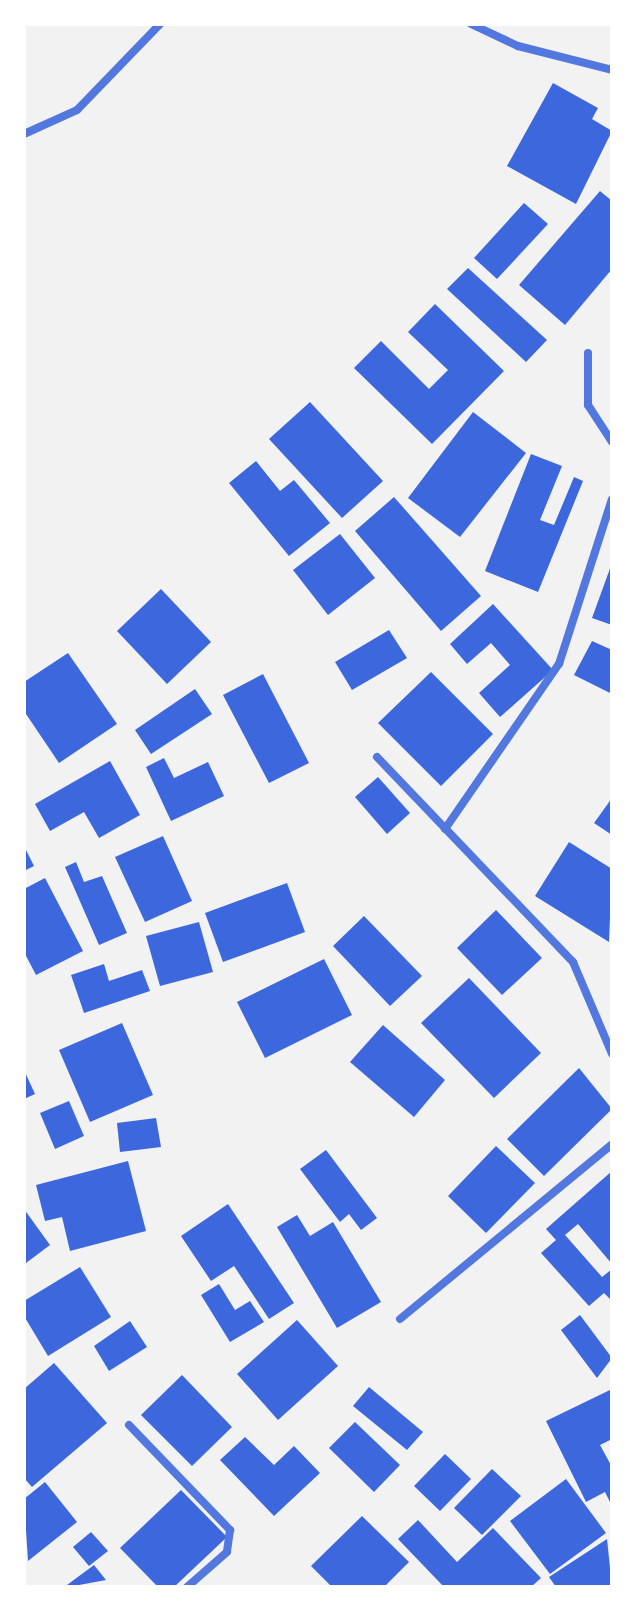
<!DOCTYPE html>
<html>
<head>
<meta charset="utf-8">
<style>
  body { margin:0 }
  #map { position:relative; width:636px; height:1611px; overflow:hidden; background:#f2f2f2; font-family:"Titillium Web",sans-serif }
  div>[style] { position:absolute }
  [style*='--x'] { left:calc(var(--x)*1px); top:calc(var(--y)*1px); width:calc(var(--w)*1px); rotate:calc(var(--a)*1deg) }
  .building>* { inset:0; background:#3d67dc }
  .minor>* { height:8px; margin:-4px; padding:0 4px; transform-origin:4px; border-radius:4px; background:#5277de }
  span { translate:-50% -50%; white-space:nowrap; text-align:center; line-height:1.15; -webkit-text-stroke:8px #fff; paint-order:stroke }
  .frame { position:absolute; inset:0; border:26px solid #fff; pointer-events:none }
</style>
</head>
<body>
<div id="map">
  <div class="building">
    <i style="clip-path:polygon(553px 83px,598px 108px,592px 119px,612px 131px,576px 204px,507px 166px)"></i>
    <i style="clip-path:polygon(600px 191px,612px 201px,612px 269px,565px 325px,519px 285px)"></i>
    <i style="clip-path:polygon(524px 203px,548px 224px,497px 279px,474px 258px)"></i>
    <i style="clip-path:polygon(468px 268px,547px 340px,526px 362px,447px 289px)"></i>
    <i style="clip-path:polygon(435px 304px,504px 371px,432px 444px,354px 368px,381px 341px,429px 389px,448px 370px,408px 332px)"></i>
    <i style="clip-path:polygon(310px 402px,383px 481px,342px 518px,269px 439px)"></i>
    <i style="clip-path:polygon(473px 412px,526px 453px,460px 537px,408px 498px)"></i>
    <i style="clip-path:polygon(531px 454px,562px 466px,540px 520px,554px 525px,574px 477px,583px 481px,538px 592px,485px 571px)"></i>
    <i style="clip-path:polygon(256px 461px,280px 491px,294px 480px,330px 523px,289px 556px,229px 483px)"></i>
    <i style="clip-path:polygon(394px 497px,481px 596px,441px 631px,355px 531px)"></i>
    <i style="clip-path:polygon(340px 534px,375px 578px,328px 615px,293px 570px)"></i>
    <i style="clip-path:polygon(612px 563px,612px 625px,592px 618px)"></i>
    <i style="clip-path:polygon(161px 589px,211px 642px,167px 684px,117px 631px)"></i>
    <i style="clip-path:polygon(493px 604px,553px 670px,500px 717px,479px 693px,510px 665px,491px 643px,467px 664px,450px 644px)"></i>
    <i style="clip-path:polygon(389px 630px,407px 658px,352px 690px,335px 662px)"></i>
    <i style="clip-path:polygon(592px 641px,612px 650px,612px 694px,574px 675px)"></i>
    <i style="clip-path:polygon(68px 653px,117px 724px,59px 763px,24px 711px,24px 682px)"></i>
    <i style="clip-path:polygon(431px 672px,493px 734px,441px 786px,378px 723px)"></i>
    <i style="clip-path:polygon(263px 674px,309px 763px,269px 783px,223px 695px)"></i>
    <i style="clip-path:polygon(195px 689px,212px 714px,151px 754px,135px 730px)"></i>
    <i style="clip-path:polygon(164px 758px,174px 778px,208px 762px,224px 796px,171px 821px,146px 767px)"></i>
    <i style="clip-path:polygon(110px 761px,140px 815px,99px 838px,84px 812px,50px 831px,35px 804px)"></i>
    <i style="clip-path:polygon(378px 777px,410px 813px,387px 834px,355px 797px)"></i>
    <i style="clip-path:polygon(612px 798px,612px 835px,594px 823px)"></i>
    <i style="clip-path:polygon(163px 836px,192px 901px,145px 922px,115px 857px)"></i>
    <i style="clip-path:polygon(569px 842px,612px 869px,609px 942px,535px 896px)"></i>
    <i style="clip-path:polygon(24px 846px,34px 866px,24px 871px)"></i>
    <i style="clip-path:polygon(76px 862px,84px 882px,102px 876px,127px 933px,99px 945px,65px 867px)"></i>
    <i style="clip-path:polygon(45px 878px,83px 951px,36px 975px,24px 952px,24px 889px)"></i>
    <i style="clip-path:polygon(287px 883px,305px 932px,223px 962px,205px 913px)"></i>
    <i style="clip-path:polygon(496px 910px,542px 958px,502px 995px,457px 948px)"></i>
    <i style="clip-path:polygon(364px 916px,422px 976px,390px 1006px,333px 946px)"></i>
    <i style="clip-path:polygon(199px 922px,213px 972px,160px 986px,146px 936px)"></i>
    <i style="clip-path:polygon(324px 959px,352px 1015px,265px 1058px,237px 1002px)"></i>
    <i style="clip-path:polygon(104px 964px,109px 981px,142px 970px,150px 991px,84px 1013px,71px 975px)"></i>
    <i style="clip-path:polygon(469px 978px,541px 1053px,494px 1098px,421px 1023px)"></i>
    <i style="clip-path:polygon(122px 1023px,153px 1095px,90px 1122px,59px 1050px)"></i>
    <i style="clip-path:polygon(383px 1025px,445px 1080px,414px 1117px,350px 1062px)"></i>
    <i style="clip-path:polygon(579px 1068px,612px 1109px,544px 1176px,507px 1139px)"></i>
    <i style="clip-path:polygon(24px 1070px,35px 1094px,24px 1099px)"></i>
    <i style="clip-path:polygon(69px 1101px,84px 1136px,55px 1149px,40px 1113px)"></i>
    <i style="clip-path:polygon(156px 1118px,161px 1147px,120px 1152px,117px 1123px)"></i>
    <i style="clip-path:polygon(496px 1146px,535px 1183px,486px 1233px,448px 1196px)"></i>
    <i style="clip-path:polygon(326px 1150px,377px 1218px,361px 1230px,349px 1214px,340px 1222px,300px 1169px)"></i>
    <i style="clip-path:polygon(128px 1161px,146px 1231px,70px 1251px,62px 1217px,45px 1221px,36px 1185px)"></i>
    <i style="clip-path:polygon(612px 1171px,612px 1264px,578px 1224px,565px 1235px,602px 1277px,612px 1269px,612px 1301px,604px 1293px,589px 1306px,541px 1253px,556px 1240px,546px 1229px)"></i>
    <i style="clip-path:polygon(228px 1204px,294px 1303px,269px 1319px,234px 1266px,211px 1281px,181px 1236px)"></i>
    <i style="clip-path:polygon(24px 1209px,50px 1245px,26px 1263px,24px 1261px)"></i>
    <i style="clip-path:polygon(297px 1215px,310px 1236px,333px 1222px,381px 1302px,337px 1328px,277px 1227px)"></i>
    <i style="clip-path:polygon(80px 1267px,111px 1317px,48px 1356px,24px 1316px,24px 1301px)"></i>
    <i style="clip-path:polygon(219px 1284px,235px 1310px,250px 1301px,264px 1322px,230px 1342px,201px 1295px)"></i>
    <i style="clip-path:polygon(580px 1315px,612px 1358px,597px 1378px,561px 1330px)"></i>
    <i style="clip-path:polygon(297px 1320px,338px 1366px,278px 1420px,237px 1374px)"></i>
    <i style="clip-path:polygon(130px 1321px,147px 1347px,109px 1371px,94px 1346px)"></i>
    <i style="clip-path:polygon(54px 1363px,107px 1423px,32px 1487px,24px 1478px,24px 1389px)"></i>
    <i style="clip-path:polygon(182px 1375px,232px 1427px,192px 1466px,141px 1415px)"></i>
    <i style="clip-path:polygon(369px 1387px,423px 1432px,407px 1450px,353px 1406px)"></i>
    <i style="clip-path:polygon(612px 1389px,612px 1439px,600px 1445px,612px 1467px,612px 1506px,605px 1492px,586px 1502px,546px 1421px)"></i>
    <i style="clip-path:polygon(355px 1422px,400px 1465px,374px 1492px,329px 1448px)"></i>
    <i style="clip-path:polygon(245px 1437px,274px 1465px,294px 1446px,320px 1473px,274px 1516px,220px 1460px)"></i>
    <i style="clip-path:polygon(445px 1454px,471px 1479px,440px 1511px,414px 1486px)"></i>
    <i style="clip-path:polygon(492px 1469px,521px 1496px,482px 1535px,454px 1508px)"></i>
    <i style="clip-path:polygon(566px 1479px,606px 1533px,550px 1574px,510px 1521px)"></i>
    <i style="clip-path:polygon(45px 1482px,77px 1522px,28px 1561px,24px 1499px)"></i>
    <i style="clip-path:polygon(181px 1490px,227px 1537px,174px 1587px,158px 1587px,120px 1548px)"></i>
    <i style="clip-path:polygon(362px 1516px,409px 1562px,384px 1587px,332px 1587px,311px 1566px)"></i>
    <i style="clip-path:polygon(418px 1520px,457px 1562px,493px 1528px,541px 1578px,531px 1587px,444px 1587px,398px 1539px)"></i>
    <i style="clip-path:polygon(91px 1532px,108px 1551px,89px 1566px,73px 1547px)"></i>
    <i style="clip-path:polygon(607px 1539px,612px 1587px,556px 1587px,549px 1577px)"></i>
    <i style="clip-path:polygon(94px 1565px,106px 1580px,68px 1587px,67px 1585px)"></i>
  </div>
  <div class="minor">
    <i style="--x:471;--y:24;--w:52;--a:25.1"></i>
    <i style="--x:518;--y:46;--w:97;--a:14.3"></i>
    <i style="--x:24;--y:134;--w:58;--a:-24.4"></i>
    <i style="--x:77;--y:110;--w:120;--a:-46"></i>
    <i style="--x:588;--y:353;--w:52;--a:90"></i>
    <i style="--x:588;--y:405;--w:44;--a:57"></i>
    <i style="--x:377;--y:757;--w:284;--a:46.3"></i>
    <i style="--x:573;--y:962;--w:100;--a:67"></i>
    <i style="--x:445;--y:829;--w:201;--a:-55.4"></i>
    <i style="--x:559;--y:664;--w:173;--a:-72.2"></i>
    <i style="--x:400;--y:1319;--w:275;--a:-39.5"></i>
    <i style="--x:129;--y:1425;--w:146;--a:46.1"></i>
    <i style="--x:230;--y:1530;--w:22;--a:98"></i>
    <i style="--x:227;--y:1552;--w:53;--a:138.8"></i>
  </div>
  <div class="frame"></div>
</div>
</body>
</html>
